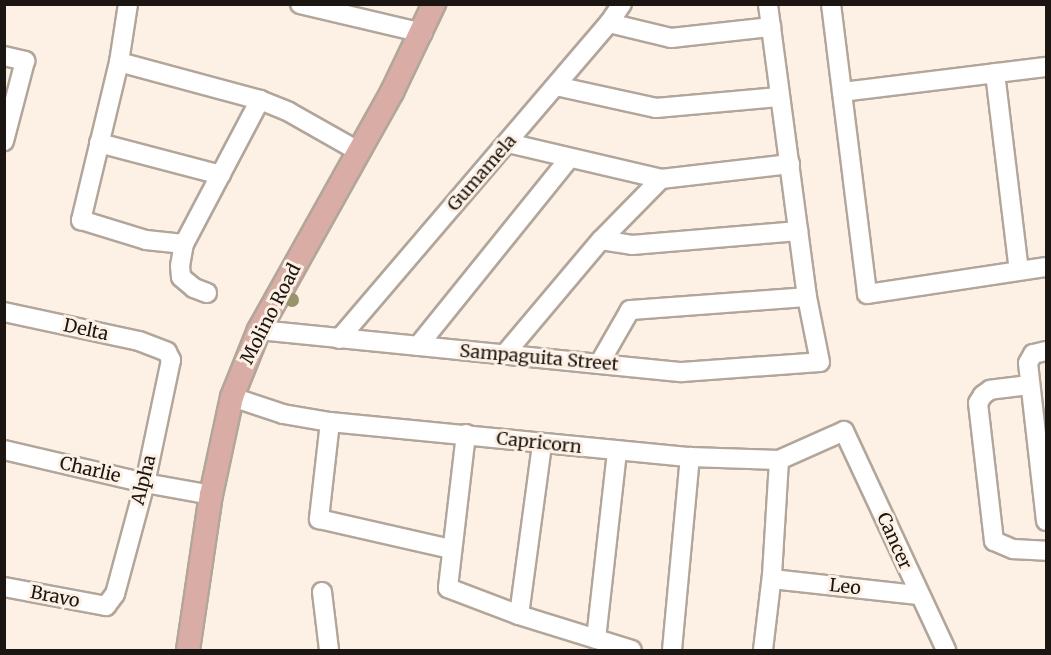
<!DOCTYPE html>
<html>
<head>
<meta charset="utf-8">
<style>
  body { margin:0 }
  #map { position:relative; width:1051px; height:655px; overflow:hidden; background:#fdf0e4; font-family:Merriweather,serif }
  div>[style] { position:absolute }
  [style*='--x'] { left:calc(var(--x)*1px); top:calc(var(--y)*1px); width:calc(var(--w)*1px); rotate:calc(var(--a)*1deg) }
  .roads { filter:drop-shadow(2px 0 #b2a69b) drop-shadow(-2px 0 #b2a69b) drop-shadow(0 2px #b2a69b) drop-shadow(0 -2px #b2a69b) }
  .minor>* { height:18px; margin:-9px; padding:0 9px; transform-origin:9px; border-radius:9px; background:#fff }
  .major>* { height:22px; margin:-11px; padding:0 11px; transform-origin:11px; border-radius:11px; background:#d9ada5 }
  .trees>* { width:14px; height:14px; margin:-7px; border-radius:50%; background:#98956d }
  span { translate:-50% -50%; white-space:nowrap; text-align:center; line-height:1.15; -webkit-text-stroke:6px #fdf0e4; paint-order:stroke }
  .street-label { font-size:18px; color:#1b1612 }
  .frame { position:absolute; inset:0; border:6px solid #1b1612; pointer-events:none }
</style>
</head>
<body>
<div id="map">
  <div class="roads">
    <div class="minor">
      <i style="--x:128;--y:4;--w:59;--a:98.8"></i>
      <i style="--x:119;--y:62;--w:163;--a:103.5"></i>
      <i style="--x:81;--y:220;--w:68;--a:17.1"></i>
      <i style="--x:146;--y:240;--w:38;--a:6"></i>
      <i style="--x:300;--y:4;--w:126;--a:13.3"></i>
      <i style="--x:831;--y:4;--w:292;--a:82.9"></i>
      <i style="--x:867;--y:294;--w:181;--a:-8.6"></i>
      <i style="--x:609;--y:23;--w:64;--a:13.6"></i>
      <i style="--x:671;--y:38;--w:101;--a:-6.3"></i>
      <i style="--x:4;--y:56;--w:22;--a:13"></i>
      <i style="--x:25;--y:61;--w:83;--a:104.7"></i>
      <i style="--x:119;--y:62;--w:146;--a:15.1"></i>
      <i style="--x:260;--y:100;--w:31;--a:22"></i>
      <i style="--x:289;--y:112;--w:79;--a:29.5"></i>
      <i style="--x:995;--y:73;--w:198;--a:83.1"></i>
      <i style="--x:556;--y:86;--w:102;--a:12.4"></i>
      <i style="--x:656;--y:108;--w:123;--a:-5.1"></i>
      <i style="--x:842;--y:92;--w:206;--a:-7"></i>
      <i style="--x:99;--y:143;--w:126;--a:14.7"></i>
      <i style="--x:508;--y:143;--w:157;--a:13.2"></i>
      <i style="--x:661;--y:179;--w:130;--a:-6.6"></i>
      <i style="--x:601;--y:240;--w:31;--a:9"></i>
      <i style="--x:632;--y:245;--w:167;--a:-4.8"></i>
      <i style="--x:207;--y:293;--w:14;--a:-159"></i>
      <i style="--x:194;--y:288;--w:17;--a:-140"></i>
      <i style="--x:181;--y:277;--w:11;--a:-95"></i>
      <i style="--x:180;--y:266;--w:22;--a:-80"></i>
      <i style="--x:184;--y:244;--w:163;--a:-62.2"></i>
      <i style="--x:4;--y:312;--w:138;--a:12.1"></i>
      <i style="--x:139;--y:341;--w:30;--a:21"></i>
      <i style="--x:167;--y:352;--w:9;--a:63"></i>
      <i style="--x:171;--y:360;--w:126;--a:101.9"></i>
      <i style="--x:145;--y:483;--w:115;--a:105.1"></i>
      <i style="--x:115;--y:594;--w:15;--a:127"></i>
      <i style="--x:106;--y:606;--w:104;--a:-169.4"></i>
      <i style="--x:259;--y:330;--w:425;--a:5.7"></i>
      <i style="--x:682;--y:372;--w:138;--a:-4.1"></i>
      <i style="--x:820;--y:362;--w:66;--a:-101.3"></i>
      <i style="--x:807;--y:297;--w:296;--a:-97.6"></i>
      <i style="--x:339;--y:339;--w:416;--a:-49.5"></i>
      <i style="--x:609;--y:23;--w:23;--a:-56"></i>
      <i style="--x:418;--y:346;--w:240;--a:-51.1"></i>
      <i style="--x:1046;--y:351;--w:13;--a:167"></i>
      <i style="--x:1033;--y:354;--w:10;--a:119"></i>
      <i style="--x:1028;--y:363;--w:159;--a:83.5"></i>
      <i style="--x:504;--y:355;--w:150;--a:-49.9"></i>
      <i style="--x:601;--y:240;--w:86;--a:-45.5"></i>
      <i style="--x:599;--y:364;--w:62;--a:-60.1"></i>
      <i style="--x:630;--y:310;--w:177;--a:-4.2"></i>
      <i style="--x:1029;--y:385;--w:39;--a:173"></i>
      <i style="--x:990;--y:390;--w:9;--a:144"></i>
      <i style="--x:983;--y:395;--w:9;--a:122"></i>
      <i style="--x:978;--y:403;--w:139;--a:83.4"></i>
      <i style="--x:994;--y:541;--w:21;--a:23"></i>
      <i style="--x:1013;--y:549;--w:33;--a:3"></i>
      <i style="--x:232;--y:397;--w:54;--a:18.4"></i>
      <i style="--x:283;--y:414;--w:48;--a:9.7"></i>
      <i style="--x:330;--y:422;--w:362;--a:5.6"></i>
      <i style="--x:690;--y:457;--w:89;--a:1.9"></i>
      <i style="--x:779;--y:460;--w:71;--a:-24"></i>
      <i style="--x:844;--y:431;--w:242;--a:65"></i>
      <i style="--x:330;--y:422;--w:98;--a:96.5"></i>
      <i style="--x:319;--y:519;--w:135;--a:12.8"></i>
      <i style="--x:466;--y:434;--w:155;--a:96.7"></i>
      <i style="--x:448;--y:588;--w:76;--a:20.8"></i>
      <i style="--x:519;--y:615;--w:118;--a:17.2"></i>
      <i style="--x:4;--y:450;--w:145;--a:13.2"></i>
      <i style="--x:145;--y:483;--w:67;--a:10.3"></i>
      <i style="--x:772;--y:579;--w:147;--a:6.3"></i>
      <i style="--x:322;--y:592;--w:58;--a:83.1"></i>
      <i style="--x:519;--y:615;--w:173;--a:-82.3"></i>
      <i style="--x:596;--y:639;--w:189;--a:-83.6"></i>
      <i style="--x:672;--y:650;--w:194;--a:-84.7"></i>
      <i style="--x:763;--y:650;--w:76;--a:-83.2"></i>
      <i style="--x:772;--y:575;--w:115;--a:-86.5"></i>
    </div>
    <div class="major">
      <i style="--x:188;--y:650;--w:157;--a:-81.6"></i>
      <i style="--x:211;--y:495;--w:100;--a:-77.9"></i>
      <i style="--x:232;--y:397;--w:72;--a:-68.1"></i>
      <i style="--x:259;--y:330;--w:273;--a:-60.8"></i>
      <i style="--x:392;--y:92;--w:98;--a:-64.5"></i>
    </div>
  </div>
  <div class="trees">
    <i style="left:292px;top:300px"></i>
  </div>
  <div class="street-label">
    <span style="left:482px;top:173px;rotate:-49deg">Gumamela</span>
    <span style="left:271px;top:314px;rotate:-63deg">Molino Road</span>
    <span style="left:86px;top:330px;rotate:12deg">Delta</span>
    <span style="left:539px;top:358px;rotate:5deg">Sampaguita Street</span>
    <span style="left:539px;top:443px;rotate:6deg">Capricorn</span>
    <span style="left:90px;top:470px;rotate:13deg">Charlie</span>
    <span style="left:144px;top:480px;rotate:-76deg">Alpha</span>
    <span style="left:894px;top:541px;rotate:66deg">Cancer</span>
    <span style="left:845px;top:587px;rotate:6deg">Leo</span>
    <span style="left:55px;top:597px;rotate:11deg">Bravo</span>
  </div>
  <div class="frame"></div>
</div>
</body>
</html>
